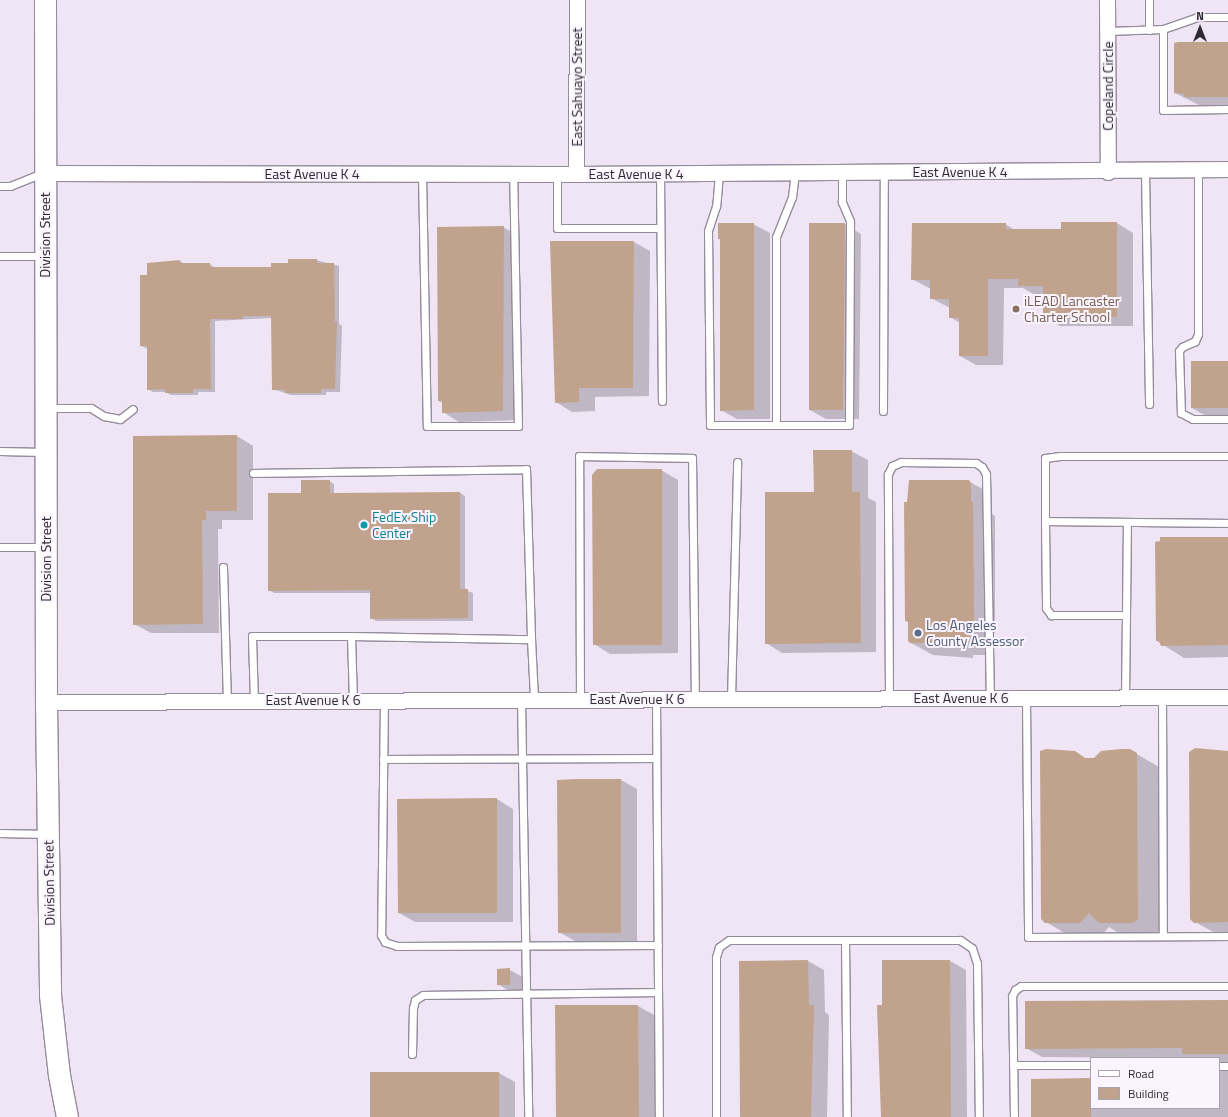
<!DOCTYPE html>
<html>
<head>
<meta charset="utf-8">
<style>
  body { margin:0 }
  #map { position:relative; width:1228px; height:1117px; overflow:hidden; background:#efe5f5; font-family:"Titillium Web",sans-serif }
  div>[style] { position:absolute }
  [style*='--x'] { left:calc(var(--x)*1px); top:calc(var(--y)*1px); width:calc(var(--w)*1px); rotate:calc(var(--a)*1deg) }
  .shadow>* { inset:0; background:#0003 }
  .building>* { inset:0; background:#c1a38d }
  .roads { filter:drop-shadow(1px 0 #958c9b) drop-shadow(-1px 0 #958c9b) drop-shadow(0 1px #958c9b) drop-shadow(0 -1px #958c9b) }
  .lane>* { height:7px; margin:-3.5px; padding:0 3.5px; transform-origin:3.5px; border-radius:3.5px; background:#fff }
  .street>* { height:15px; margin:-7.5px; padding:0 7.5px; transform-origin:7.5px; border-radius:7.5px; background:#fff }
  .secondary>* { height:21px; margin:-10.5px; padding:0 10.5px; transform-origin:10.5px; border-radius:10.5px; background:#fff }
  .dots>* { width:11px; height:11px; translate:-50% -50%; box-sizing:border-box; border:2px solid #faf4fe; border-radius:50% }
  span { translate:-50% -50%; white-space:nowrap; text-align:center; line-height:1.15; -webkit-text-stroke:4px #faf4fe; paint-order:stroke }
  .street-label { font-size:14px; color:#2e2a31 }
  .education-label { font-size:14px; color:#785e54 }
  .left { translate:0 -50%; text-align:left }
  .culture-label { font-size:14px; color:#0d838f }
  .service-label { font-size:14px; color:#4e5e75 }
  .legend { position:absolute; left:1090px; top:1057px; width:130px; height:52px; box-sizing:border-box; background:#faf4fe; border:1px solid #a8a3ac; margin:0; padding:5px 7px; list-style:none; font-size:12px; color:#2e2a31 }
  .legend li { display:flex; align-items:center; gap:8px; height:20px }
  .legend b { width:20px; border:1px solid #a8a3ac }
  .north { position:absolute; left:1180px; top:8px; width:40px; height:40px; -webkit-text-stroke:3px #faf4fe; paint-order:stroke; rotate:0deg; font-size:11px; font-weight:700; line-height:16px; text-align:center; color:#2e2a31 }
  .north::after { content:''; display:block; margin:auto; width:14px; height:18px; background:#2e2a31; clip-path:polygon(50% 0,100% 100%,50% 72%,0 100%) }
</style>
</head>
<body>
<div id="map">
  <div class="shadow">
    <i style="clip-path:polygon(1228px 43px,1228px 106px,1201px 106px,1175px 93px)"></i>
    <i style="clip-path:polygon(1117px 223px,1133px 233px,1133px 326px,1060px 326px,1044px 316px,1044px 295px,1035px 295px,1023px 288px,1004px 288px,1003px 365px,976px 365px,960px 356px,960px 323px,950px 317px,950px 308px,931px 298px,931px 289px,912px 279px,1005px 224px,1015px 230px,1062px 230px)"></i>
    <i style="clip-path:polygon(753px 224px,770px 233px,770px 419px,737px 419px,721px 410px,721px 240px,719px 239px)"></i>
    <i style="clip-path:polygon(845px 224px,861px 234px,859px 419px,826px 419px,810px 410px)"></i>
    <i style="clip-path:polygon(503px 227px,520px 237px,519px 420px,459px 422px,443px 412px,443px 403px,439px 401px)"></i>
    <i style="clip-path:polygon(551px 242px,634px 242px,650px 251px,649px 396px,595px 397px,595px 411px,572px 412px,556px 402px)"></i>
    <i style="clip-path:polygon(316px 260px,339px 266px,339px 324px,342px 326px,340px 392px,326px 392px,326px 395px,291px 395px,273px 389px,272px 318px,215px 321px,215px 392px,198px 392px,198px 395px,171px 395px,166px 392px,153px 392px,148px 389px,148px 349px,141px 346px,148px 264px,180px 261px,185px 264px,210px 264px,215px 268px,272px 268px)"></i>
    <i style="clip-path:polygon(1228px 362px,1228px 417px,1208px 417px,1192px 408px)"></i>
    <i style="clip-path:polygon(237px 436px,253px 446px,253px 520px,222px 520px,222px 529px,218px 529px,219px 633px,151px 633px,134px 624px)"></i>
    <i style="clip-path:polygon(851px 451px,868px 460px,868px 498px,876px 502px,876px 652px,782px 653px,766px 643px,815px 493px)"></i>
    <i style="clip-path:polygon(661px 470px,678px 480px,678px 653px,610px 654px,594px 644px)"></i>
    <i style="clip-path:polygon(329px 481px,334px 484px,334px 494px,460px 493px,465px 496px,465px 590px,473px 593px,473px 621px,376px 621px,371px 618px,371px 593px,274px 593px,269px 590px,302px 494px)"></i>
    <i style="clip-path:polygon(909px 481px,968px 481px,990px 493px,992px 514px,995px 516px,995px 633px,993px 633px,991px 655px,973px 655px,973px 658px,933px 655px,911px 643px,909px 623px,906px 621px)"></i>
    <i style="clip-path:polygon(1228px 539px,1228px 657px,1184px 658px,1157px 641px)"></i>
    <i style="clip-path:polygon(1130px 750px,1159px 767px,1159px 931px,1156px 935px,1122px 935px,1109px 927px,1102px 935px,1068px 935px,1046px 922px,1075px 752px,1086px 759px,1094px 759px)"></i>
    <i style="clip-path:polygon(1228px 754px,1228px 934px,1217px 934px,1195px 922px)"></i>
    <i style="clip-path:polygon(621px 780px,637px 789px,637px 941px,575px 941px,559px 932px)"></i>
    <i style="clip-path:polygon(497px 799px,513px 809px,513px 922px,415px 922px,399px 913px)"></i>
    <i style="clip-path:polygon(808px 961px,824px 970px,825px 1012px,829px 1015px,827px 1117px,741px 1117px,740px 962px)"></i>
    <i style="clip-path:polygon(883px 961px,950px 961px,966px 970px,967px 1117px,882px 1117px,878px 1006px,883px 1006px)"></i>
    <i style="clip-path:polygon(510px 970px,526px 979px,526px 993px,514px 994px,498px 984px)"></i>
    <i style="clip-path:polygon(1228px 1001px,1228px 1117px,1032px 1117px,1091px 1079px,1091px 1108px,1219px 1108px,1219px 1058px,1042px 1057px,1026px 1048px)"></i>
    <i style="clip-path:polygon(638px 1006px,654px 1015px,655px 1117px,557px 1117px)"></i>
    <i style="clip-path:polygon(499px 1073px,515px 1082px,515px 1117px,371px 1117px)"></i>
  </div>
  <div class="building">
    <i style="clip-path:polygon(1178px 42px,1228px 42px,1228px 97px,1184px 97px,1184px 94px,1174px 93px,1174px 43px)"></i>
    <i style="clip-path:polygon(1061px 222px,1117px 222px,1117px 317px,1043px 317px,1043px 286px,1018px 286px,1018px 279px,988px 279px,988px 356px,959px 356px,959px 318px,949px 318px,949px 299px,930px 299px,930px 280px,911px 280px,912px 223px,1006px 223px,1006px 229px,1061px 229px)"></i>
    <i style="clip-path:polygon(718px 223px,754px 223px,754px 410px,720px 411px,720px 239px,718px 239px)"></i>
    <i style="clip-path:polygon(809px 223px,845px 223px,843px 410px,809px 410px)"></i>
    <i style="clip-path:polygon(504px 226px,503px 411px,442px 413px,442px 401px,438px 401px,437px 227px)"></i>
    <i style="clip-path:polygon(550px 241px,634px 241px,633px 388px,579px 388px,579px 402px,555px 403px)"></i>
    <i style="clip-path:polygon(288px 259px,317px 259px,317px 263px,334px 263px,335px 322px,337px 322px,335px 389px,321px 389px,321px 393px,285px 393px,285px 390px,272px 390px,271px 316px,243px 316px,243px 319px,210px 319px,211px 389px,193px 389px,193px 393px,165px 393px,165px 389px,147px 390px,147px 346px,140px 346px,140px 275px,147px 275px,147px 263px,180px 260px,180px 263px,210px 263px,210px 267px,271px 267px,271px 263px,288px 263px)"></i>
    <i style="clip-path:polygon(1191px 361px,1228px 361px,1228px 408px,1191px 408px)"></i>
    <i style="clip-path:polygon(237px 435px,237px 511px,206px 511px,206px 520px,202px 520px,203px 624px,133px 625px,133px 436px)"></i>
    <i style="clip-path:polygon(813px 450px,852px 450px,852px 492px,860px 492px,861px 643px,765px 644px,765px 492px,814px 492px)"></i>
    <i style="clip-path:polygon(597px 469px,662px 469px,662px 645px,593px 645px,592px 475px)"></i>
    <i style="clip-path:polygon(301px 480px,330px 480px,330px 493px,460px 492px,460px 589px,468px 589px,468px 618px,370px 619px,370px 590px,268px 591px,268px 493px,301px 493px)"></i>
    <i style="clip-path:polygon(909px 480px,969px 480px,971px 483px,971px 502px,973px 502px,974px 621px,971px 621px,969px 643px,952px 643px,952px 647px,927px 647px,927px 643px,910px 643px,908px 641px,908px 621px,905px 621px,904px 502px,907px 502px)"></i>
    <i style="clip-path:polygon(1160px 537px,1228px 537px,1228px 645px,1161px 646px,1159px 641px,1156px 641px,1155px 542px,1160px 541px)"></i>
    <i style="clip-path:polygon(1195px 748px,1228px 751px,1228px 922px,1194px 923px,1190px 919px,1189px 752px)"></i>
    <i style="clip-path:polygon(1046px 749px,1075px 751px,1085px 758px,1094px 758px,1101px 751px,1121px 749px,1130px 749px,1137px 753px,1138px 919px,1134px 923px,1099px 923px,1089px 913px,1080px 923px,1045px 923px,1041px 919px,1040px 751px)"></i>
    <i style="clip-path:polygon(576px 779px,621px 779px,621px 933px,558px 933px,557px 780px)"></i>
    <i style="clip-path:polygon(497px 798px,497px 913px,398px 913px,397px 799px)"></i>
    <i style="clip-path:polygon(808px 960px,809px 1005px,814px 1005px,811px 1117px,740px 1117px,739px 961px)"></i>
    <i style="clip-path:polygon(882px 960px,950px 960px,951px 1117px,881px 1117px,877px 1005px,882px 1005px)"></i>
    <i style="clip-path:polygon(510px 968px,510px 985px,497px 985px,497px 969px)"></i>
    <i style="clip-path:polygon(1228px 1000px,1228px 1054px,1182px 1054px,1182px 1048px,1025px 1049px,1025px 1001px)"></i>
    <i style="clip-path:polygon(555px 1005px,638px 1005px,639px 1117px,556px 1117px)"></i>
    <i style="clip-path:polygon(370px 1072px,499px 1072px,499px 1117px,370px 1117px)"></i>
    <i style="clip-path:polygon(1091px 1078px,1091px 1117px,1031px 1117px,1031px 1079px)"></i>
  </div>
  <div class="roads">
    <div class="lane">
      <i style="--x:1149;--y:0;--w:30;--a:90"></i>
      <i style="--x:1163;--y:29;--w:81;--a:90"></i>
      <i style="--x:1163;--y:110;--w:65;--a:-0.9"></i>
      <i style="--x:1108;--y:31;--w:55;--a:-2.1"></i>
      <i style="--x:1163;--y:29;--w:36;--a:-19"></i>
      <i style="--x:1197;--y:17;--w:31;--a:0"></i>
      <i style="--x:1198;--y:170;--w:164;--a:90"></i>
      <i style="--x:1198;--y:334;--w:8;--a:113"></i>
      <i style="--x:1195;--y:341;--w:14;--a:155"></i>
      <i style="--x:1182;--y:347;--w:5;--a:127"></i>
      <i style="--x:1179;--y:351;--w:62;--a:88.2"></i>
      <i style="--x:1181;--y:413;--w:13;--a:27"></i>
      <i style="--x:1193;--y:419;--w:35;--a:0"></i>
      <i style="--x:1145;--y:171;--w:233;--a:89"></i>
      <i style="--x:422;--y:174;--w:252;--a:88.9"></i>
      <i style="--x:427;--y:426;--w:91;--a:0"></i>
      <i style="--x:518;--y:426;--w:252;--a:-91.1"></i>
      <i style="--x:557;--y:174;--w:54;--a:90"></i>
      <i style="--x:557;--y:228;--w:103;--a:0"></i>
      <i style="--x:660;--y:174;--w:227;--a:89.5"></i>
      <i style="--x:719;--y:174;--w:32;--a:95"></i>
      <i style="--x:716;--y:206;--w:26;--a:108"></i>
      <i style="--x:708;--y:231;--w:194;--a:89.4"></i>
      <i style="--x:710;--y:425;--w:139;--a:0"></i>
      <i style="--x:849;--y:425;--w:204;--a:-89.7"></i>
      <i style="--x:850;--y:221;--w:21;--a:-113"></i>
      <i style="--x:842;--y:202;--w:29;--a:-90"></i>
      <i style="--x:0;--y:186;--w:10;--a:0"></i>
      <i style="--x:10;--y:186;--w:35;--a:-22"></i>
      <i style="--x:0;--y:256;--w:44;--a:0"></i>
      <i style="--x:47;--y:408;--w:44;--a:0"></i>
      <i style="--x:91;--y:408;--w:15;--a:32"></i>
      <i style="--x:104;--y:416;--w:16;--a:11"></i>
      <i style="--x:120;--y:419;--w:16;--a:-38"></i>
      <i style="--x:883;--y:411;--w:238;--a:-89.8"></i>
      <i style="--x:776;--y:425;--w:188;--a:-90"></i>
      <i style="--x:776;--y:237;--w:43;--a:-68.2"></i>
      <i style="--x:792;--y:197;--w:24;--a:-83"></i>
      <i style="--x:0;--y:451;--w:44;--a:1.3"></i>
      <i style="--x:1228;--y:456;--w:168;--a:180"></i>
      <i style="--x:1060;--y:456;--w:15;--a:172"></i>
      <i style="--x:1045;--y:458;--w:63;--a:90"></i>
      <i style="--x:1045;--y:521;--w:183;--a:0.6"></i>
      <i style="--x:253;--y:473;--w:273;--a:-0.8"></i>
      <i style="--x:526;--y:469;--w:170;--a:88.3"></i>
      <i style="--x:1045;--y:521;--w:87;--a:89.3"></i>
      <i style="--x:1046;--y:608;--w:9;--a:54"></i>
      <i style="--x:1051;--y:615;--w:75;--a:0"></i>
      <i style="--x:1126;--y:615;--w:93;--a:-89.4"></i>
      <i style="--x:0;--y:547;--w:44;--a:0"></i>
      <i style="--x:223;--y:567;--w:134;--a:88.3"></i>
      <i style="--x:351;--y:636;--w:180;--a:1"></i>
      <i style="--x:531;--y:639;--w:60;--a:87.1"></i>
      <i style="--x:1125;--y:697;--w:82;--a:-89.3"></i>
      <i style="--x:1162;--y:697;--w:239;--a:89.8"></i>
      <i style="--x:889;--y:698;--w:224;--a:-90.3"></i>
      <i style="--x:888;--y:474;--w:9;--a:-63"></i>
      <i style="--x:892;--y:466;--w:10;--a:-24"></i>
      <i style="--x:901;--y:462;--w:75;--a:0.8"></i>
      <i style="--x:976;--y:463;--w:7;--a:34"></i>
      <i style="--x:982;--y:467;--w:8;--a:60"></i>
      <i style="--x:986;--y:474;--w:224;--a:89"></i>
      <i style="--x:1026;--y:698;--w:239;--a:89.5"></i>
      <i style="--x:1028;--y:937;--w:200;--a:-0.3"></i>
      <i style="--x:521;--y:699;--w:418;--a:89"></i>
      <i style="--x:580;--y:699;--w:243;--a:-90.2"></i>
      <i style="--x:579;--y:456;--w:113;--a:1"></i>
      <i style="--x:692;--y:458;--w:241;--a:89.3"></i>
      <i style="--x:656;--y:699;--w:418;--a:89.6"></i>
      <i style="--x:731;--y:699;--w:237;--a:-88.5"></i>
      <i style="--x:384;--y:700;--w:235;--a:90.7"></i>
      <i style="--x:381;--y:935;--w:8;--a:60"></i>
      <i style="--x:385;--y:942;--w:13;--a:18"></i>
      <i style="--x:397;--y:946;--w:261;--a:-0.2"></i>
      <i style="--x:254;--y:701;--w:65;--a:-91.8"></i>
      <i style="--x:252;--y:636;--w:99;--a:0"></i>
      <i style="--x:351;--y:636;--w:64;--a:88.2"></i>
      <i style="--x:383;--y:759;--w:273;--a:-0.2"></i>
      <i style="--x:0;--y:833;--w:46;--a:1.2"></i>
      <i style="--x:845;--y:940;--w:177;--a:89.4"></i>
      <i style="--x:412;--y:1054;--w:46;--a:-88.8"></i>
      <i style="--x:413;--y:1008;--w:8;--a:-76"></i>
      <i style="--x:415;--y:1000;--w:9;--a:-32"></i>
      <i style="--x:423;--y:995;--w:235;--a:-0.7"></i>
      <i style="--x:1013;--y:1065;--w:78;--a:0"></i>
      <i style="--x:1219;--y:1066;--w:9;--a:0"></i>
      <i style="--x:716;--y:1117;--w:160;--a:-90"></i>
      <i style="--x:716;--y:957;--w:10;--a:-73"></i>
      <i style="--x:719;--y:947;--w:12;--a:-35"></i>
      <i style="--x:729;--y:940;--w:231;--a:0"></i>
      <i style="--x:960;--y:940;--w:14;--a:34"></i>
      <i style="--x:972;--y:948;--w:16;--a:72"></i>
      <i style="--x:977;--y:963;--w:154;--a:89.3"></i>
      <i style="--x:1014;--y:1117;--w:121;--a:-90.9"></i>
      <i style="--x:1012;--y:996;--w:7;--a:-63"></i>
      <i style="--x:1015;--y:990;--w:7;--a:-34"></i>
      <i style="--x:1021;--y:986;--w:207;--a:0"></i>
    </div>
    <div class="street">
      <i style="--x:1107;--y:0;--w:172;--a:89.7"></i>
      <i style="--x:45;--y:173;--w:531;--a:0.11"></i>
      <i style="--x:576;--y:174;--w:652;--a:-0.44"></i>
      <i style="--x:576;--y:174;--w:174;--a:-89.7"></i>
      <i style="--x:46;--y:702;--w:1182;--a:-0.24"></i>
    </div>
    <div class="secondary">
      <i style="--x:45;--y:0;--w:702;--a:89.92"></i>
      <i style="--x:46;--y:702;--w:293;--a:89.2"></i>
      <i style="--x:50;--y:995;--w:81;--a:83.6"></i>
      <i style="--x:59;--y:1075;--w:43;--a:79.2"></i>
    </div>
  </div>
  <div class="dots">
    <i style="left:1016px;top:309px;background:#8d6e63"></i>
    <i style="left:364px;top:525px;background:#0f9aa8"></i>
    <i style="left:918px;top:633px;background:#5c6f8a"></i>
  </div>
  <div class="street-label">
    <span style="left:1108px;top:86px;rotate:-90deg">Copeland Circle</span>
    <span style="left:577px;top:87px;rotate:-90deg">East Sahuayo Street</span>
    <span style="left:960px;top:172px">East Avenue K 4</span>
    <span style="left:312px;top:174px">East Avenue K 4</span>
    <span style="left:636px;top:174px">East Avenue K 4</span>
    <span style="left:45px;top:235px;rotate:-90deg">Division Street</span>
    <span style="left:46px;top:559px;rotate:-90deg">Division Street</span>
    <span style="left:961px;top:698px">East Avenue K 6</span>
    <span style="left:637px;top:699px">East Avenue K 6</span>
    <span style="left:313px;top:700px">East Avenue K 6</span>
    <span style="left:49px;top:883px;rotate:-91deg">Division Street</span>
  </div>
  <div class="education-label">
    <span class="left" style="left:1024px;top:309px">iLEAD Lancaster<br>Charter School</span>
  </div>
  <div class="culture-label">
    <span class="left" style="left:372px;top:525px">FedEx Ship<br>Center</span>
  </div>
  <div class="service-label">
    <span class="left" style="left:926px;top:633px">Los Angeles<br>County Assessor</span>
  </div>
  <ul class="legend">
  <li><b style="height:5px;background:#fff"></b>Road</li>
  <li><b style="height:11px;background:#c1a38d"></b>Building</li>
  </ul>
  <div class="north">N</div>
</div>
</body>
</html>
